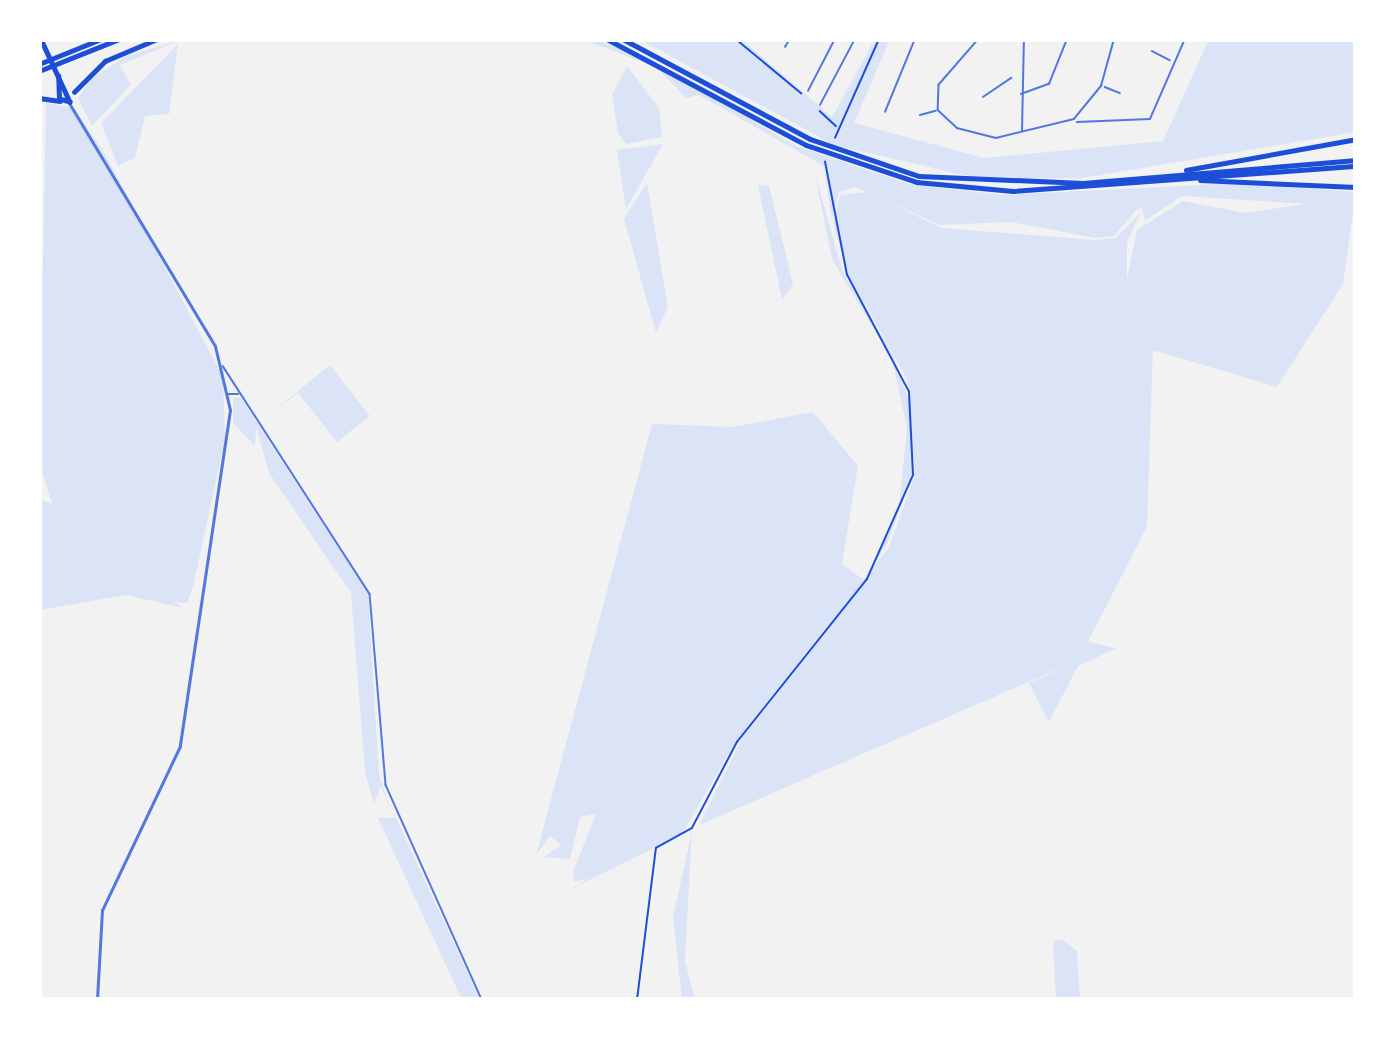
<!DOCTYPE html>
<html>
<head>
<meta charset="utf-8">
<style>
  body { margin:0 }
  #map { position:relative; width:1395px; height:1039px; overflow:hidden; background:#f2f2f2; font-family:Jost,sans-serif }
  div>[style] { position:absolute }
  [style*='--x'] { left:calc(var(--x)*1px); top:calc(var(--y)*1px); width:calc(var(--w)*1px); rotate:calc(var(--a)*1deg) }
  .green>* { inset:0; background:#dbe4f7 }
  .path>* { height:1.5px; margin:-0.75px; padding:0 0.75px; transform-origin:0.75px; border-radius:0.75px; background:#1d4ed8 }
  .minor>* { height:1.5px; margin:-0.75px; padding:0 0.75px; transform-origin:0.75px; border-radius:0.75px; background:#5277de }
  .tertiary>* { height:3px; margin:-1.5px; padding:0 1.5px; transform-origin:1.5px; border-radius:1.5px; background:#5277de }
  .primary>* { height:4.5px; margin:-2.25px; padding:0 2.25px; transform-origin:2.25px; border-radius:2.25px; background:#1d4ed8 }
  .trunk>* { height:4.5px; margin:-2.25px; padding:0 2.25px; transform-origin:2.25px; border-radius:2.25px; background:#1d4ed8 }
  span { translate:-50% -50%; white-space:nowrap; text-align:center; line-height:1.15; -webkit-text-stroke:9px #fff; paint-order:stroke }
  .frame { position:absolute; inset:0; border:42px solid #fff; pointer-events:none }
</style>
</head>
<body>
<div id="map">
  <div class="green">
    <i style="clip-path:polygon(183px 39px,120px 65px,131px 85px,92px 126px,78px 98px,91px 79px,126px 56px)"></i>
    <i style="clip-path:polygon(581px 39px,599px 41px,656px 63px,794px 145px,909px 184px,1003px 195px,1239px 183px,1356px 192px,1343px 284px,1277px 387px,1153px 350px,1147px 526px,1088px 642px,1117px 648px,1078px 666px,1049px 722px,1029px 683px,1079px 660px,699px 825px,744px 735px,889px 547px,915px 475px,907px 379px,849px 276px,833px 222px,840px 195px,867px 192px,942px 228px,1095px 240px,1116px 238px,1141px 212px,1127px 242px,1127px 279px,1137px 230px,1183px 201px,1245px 213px,1306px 204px,1182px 196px,1145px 221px,1142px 208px,1137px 209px,1114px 236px,1095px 238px,1011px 222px,940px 225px,855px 187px,839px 192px,832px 220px,824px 166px,699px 95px,686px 98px,656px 67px)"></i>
    <i style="clip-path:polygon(639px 39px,741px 39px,832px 117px,875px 39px,890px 39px,854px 123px,984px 158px,1163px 141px,1209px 39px,1356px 39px,1356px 132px,1083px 178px,981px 179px,834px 145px)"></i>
    <i style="clip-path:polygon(178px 44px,169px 114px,145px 116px,135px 158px,118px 166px,101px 123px)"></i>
    <i style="clip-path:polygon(627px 66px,659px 108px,662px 137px,626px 144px,618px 133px,612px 95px)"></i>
    <i style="clip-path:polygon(46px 103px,74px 108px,105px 154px,223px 377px,225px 439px,193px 587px,187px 603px,174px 602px,183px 608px,126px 595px,39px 610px,39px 498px,52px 504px,39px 462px)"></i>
    <i style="clip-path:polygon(663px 144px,626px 209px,617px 150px)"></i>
    <i style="clip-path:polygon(814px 170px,843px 273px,893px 354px,912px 411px,912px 475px,888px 542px,866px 577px,899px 506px,907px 428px,892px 359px,832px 259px)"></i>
    <i style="clip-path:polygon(647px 183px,668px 307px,656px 333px,624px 219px)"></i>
    <i style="clip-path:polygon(758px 185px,769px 186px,793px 284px,782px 300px)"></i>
    <i style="clip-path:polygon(330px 365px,370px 416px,337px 442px,298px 393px,260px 422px)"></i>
    <i style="clip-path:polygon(241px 398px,368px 594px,379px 775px,392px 815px,381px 786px,374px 804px,365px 773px,351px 593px,269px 473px,256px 427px,255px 446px,233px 423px,233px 397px)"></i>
    <i style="clip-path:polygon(813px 412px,858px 466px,842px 564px,864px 580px,736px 741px,682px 834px,569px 890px,587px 879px,574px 882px,573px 872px,596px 814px,580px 817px,570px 859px,544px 857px,561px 845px,550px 836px,536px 855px,652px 424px,733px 427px)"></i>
    <i style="clip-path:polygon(378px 818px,396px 818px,480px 1000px,462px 1000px)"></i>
    <i style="clip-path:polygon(692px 831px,685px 961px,695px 1000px,682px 1000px,673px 917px)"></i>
    <i style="clip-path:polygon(1063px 940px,1077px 951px,1080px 1000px,1056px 1000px,1053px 941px)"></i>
  </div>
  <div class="path">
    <i style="--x:736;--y:39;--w:85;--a:39.7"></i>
    <i style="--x:820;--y:111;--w:22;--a:43"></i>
    <i style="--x:835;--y:138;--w:108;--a:-66"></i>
    <i style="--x:637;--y:1000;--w:153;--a:-82.9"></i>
    <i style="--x:656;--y:848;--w:41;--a:-29.1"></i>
    <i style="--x:692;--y:828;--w:97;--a:-62.4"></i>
    <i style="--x:737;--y:742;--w:208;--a:-51.4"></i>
    <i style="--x:867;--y:579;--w:114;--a:-66.1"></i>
    <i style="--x:913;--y:475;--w:83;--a:-92.8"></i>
    <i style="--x:909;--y:392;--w:132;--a:-117.9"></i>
    <i style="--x:847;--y:275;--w:115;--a:-101"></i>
  </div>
  <div class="minor">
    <i style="--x:979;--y:39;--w:61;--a:131"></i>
    <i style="--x:939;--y:85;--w:25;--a:92"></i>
    <i style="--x:938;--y:110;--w:26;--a:43"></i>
    <i style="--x:957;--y:128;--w:40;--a:14.4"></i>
    <i style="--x:996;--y:138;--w:80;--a:-13.7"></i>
    <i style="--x:1074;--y:119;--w:43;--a:-50.7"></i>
    <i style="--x:1101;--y:86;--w:49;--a:-74.5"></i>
    <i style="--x:785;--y:47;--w:9;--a:-58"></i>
    <i style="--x:1152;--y:51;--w:20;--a:27"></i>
    <i style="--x:1105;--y:87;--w:16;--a:22"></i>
    <i style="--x:808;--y:91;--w:59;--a:-62.6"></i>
    <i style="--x:1021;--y:94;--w:30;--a:-20"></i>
    <i style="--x:1049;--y:84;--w:48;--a:-68.2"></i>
    <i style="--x:983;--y:97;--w:34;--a:-34"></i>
    <i style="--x:820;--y:105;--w:75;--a:-62.1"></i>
    <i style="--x:885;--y:112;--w:79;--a:-67.7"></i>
    <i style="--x:920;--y:115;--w:16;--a:-15"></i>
    <i style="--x:1077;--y:122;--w:73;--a:-2.4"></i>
    <i style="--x:1150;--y:119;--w:87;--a:-66.4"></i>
    <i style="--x:1022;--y:131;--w:92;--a:-88.8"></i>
    <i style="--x:223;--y:366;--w:271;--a:57.2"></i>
    <i style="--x:370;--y:594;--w:192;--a:85.2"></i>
    <i style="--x:386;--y:785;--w:235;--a:65.9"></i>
    <i style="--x:228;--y:394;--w:10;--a:0"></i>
  </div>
  <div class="tertiary">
    <i style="--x:69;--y:103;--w:283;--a:59"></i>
    <i style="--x:215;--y:346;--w:66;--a:76.8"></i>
    <i style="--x:230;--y:410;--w:340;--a:98.5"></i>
    <i style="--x:180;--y:746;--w:182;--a:115.4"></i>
    <i style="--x:102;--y:910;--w:90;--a:93.2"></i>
  </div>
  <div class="primary">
    <i style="--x:41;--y:39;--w:69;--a:65.3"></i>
    <i style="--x:70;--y:102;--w:11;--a:-165"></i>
    <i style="--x:59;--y:99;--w:23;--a:-92"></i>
  </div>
  <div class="trunk">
    <i style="--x:607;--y:39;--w:225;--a:28"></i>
    <i style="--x:806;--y:145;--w:117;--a:18.4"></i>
    <i style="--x:917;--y:182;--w:96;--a:5.4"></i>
    <i style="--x:1013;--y:191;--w:344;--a:-4.2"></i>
    <i style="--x:623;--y:39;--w:212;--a:28.1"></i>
    <i style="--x:810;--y:139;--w:115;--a:18.7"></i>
    <i style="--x:919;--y:176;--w:164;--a:2.4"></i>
    <i style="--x:1083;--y:183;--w:274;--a:-4.8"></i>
    <i style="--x:39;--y:64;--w:67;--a:-22"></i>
    <i style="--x:39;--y:71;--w:86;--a:-21.8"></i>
    <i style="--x:74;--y:92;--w:44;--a:-45"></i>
    <i style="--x:105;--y:61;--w:56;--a:-22.9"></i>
    <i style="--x:39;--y:98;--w:21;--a:8"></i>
    <i style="--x:1186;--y:170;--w:173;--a:-10.3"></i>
    <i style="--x:1200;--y:180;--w:156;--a:2.6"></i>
  </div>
  <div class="frame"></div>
</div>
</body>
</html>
